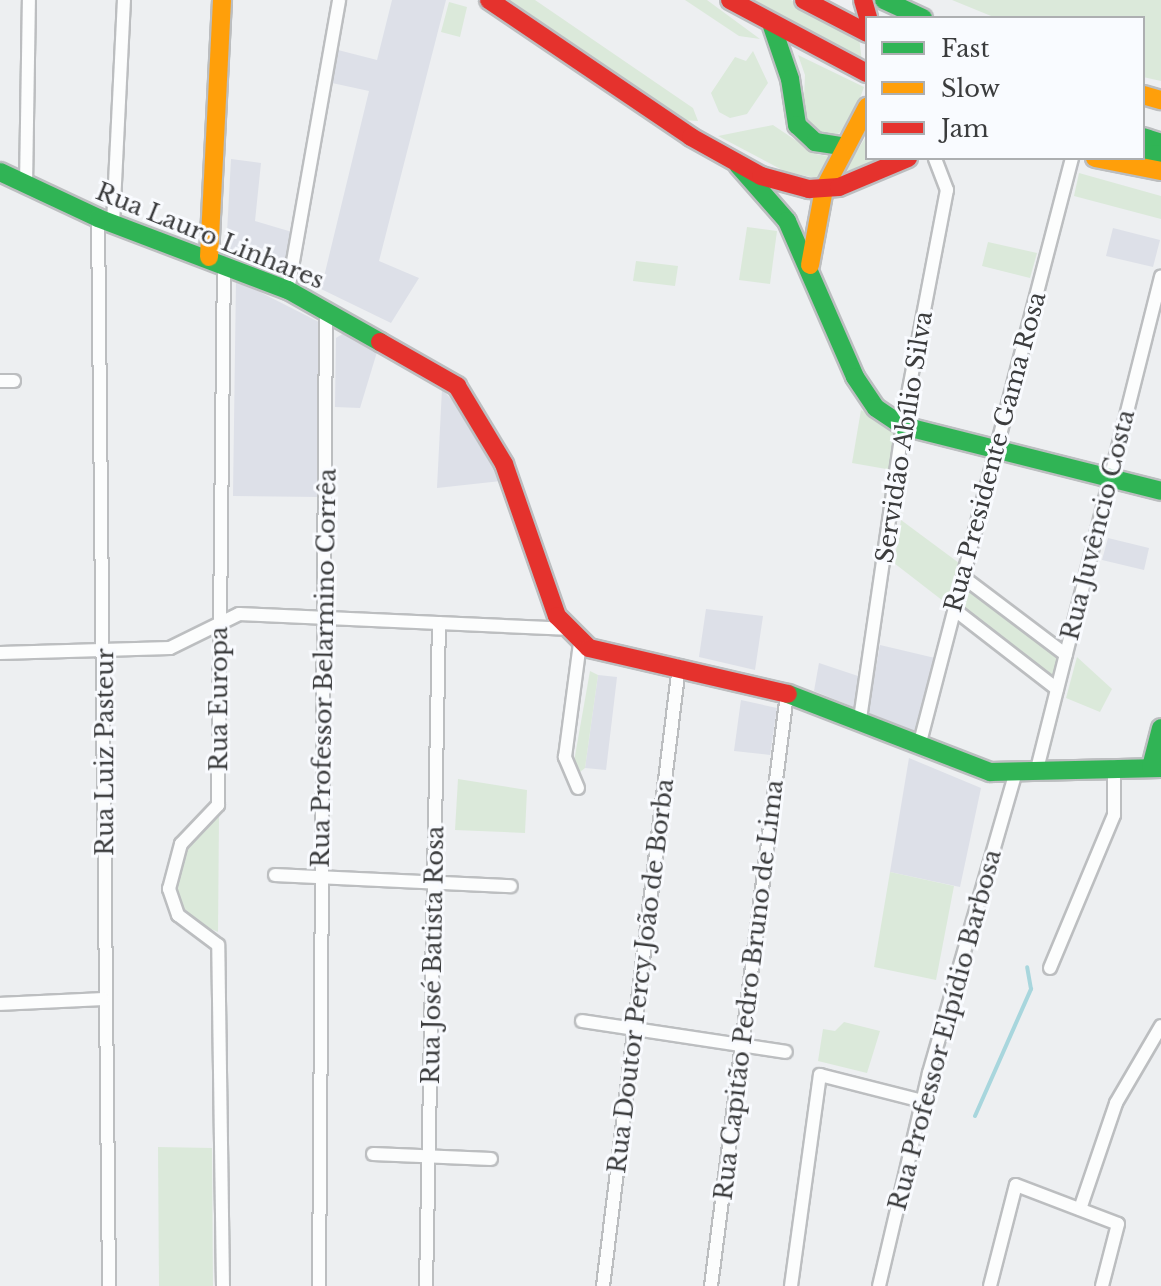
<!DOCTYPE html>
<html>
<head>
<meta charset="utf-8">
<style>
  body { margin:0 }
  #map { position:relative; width:1161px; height:1286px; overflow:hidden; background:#edeff1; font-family:"Libre Baskerville",serif }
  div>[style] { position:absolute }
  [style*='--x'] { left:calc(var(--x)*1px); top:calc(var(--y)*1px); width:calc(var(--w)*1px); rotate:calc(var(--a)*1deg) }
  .built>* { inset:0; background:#dde0e8 }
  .green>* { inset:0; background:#dbe9da }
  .stream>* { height:4px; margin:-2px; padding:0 2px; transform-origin:2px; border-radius:2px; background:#a8d6dd }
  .roads { filter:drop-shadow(2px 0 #bcbec0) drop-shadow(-2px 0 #bcbec0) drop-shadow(0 2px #bcbec0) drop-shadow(0 -2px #bcbec0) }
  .street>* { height:12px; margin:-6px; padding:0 6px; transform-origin:6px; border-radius:6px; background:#fcfdfd }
  .fast>* { height:18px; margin:-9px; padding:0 9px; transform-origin:9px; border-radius:9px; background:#30b455 }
  .slow>* { height:18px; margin:-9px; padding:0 9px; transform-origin:9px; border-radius:9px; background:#ff9f0a }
  .jam>* { height:18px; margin:-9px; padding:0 9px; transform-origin:9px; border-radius:9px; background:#e5322d }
  span { translate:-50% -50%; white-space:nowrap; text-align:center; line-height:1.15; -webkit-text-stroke:6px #f9fbff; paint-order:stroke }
  .street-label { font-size:24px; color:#3b3c3d }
  .legend { position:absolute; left:865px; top:16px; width:280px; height:144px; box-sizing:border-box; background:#f9fbff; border:2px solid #adafb1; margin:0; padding:10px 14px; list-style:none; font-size:24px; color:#3b3c3d }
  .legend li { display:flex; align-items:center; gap:16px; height:40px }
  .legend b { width:40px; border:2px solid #adafb1 }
</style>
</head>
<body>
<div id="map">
  <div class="built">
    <i style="clip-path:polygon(392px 0,446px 0,379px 261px,419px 278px,391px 323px,321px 289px,369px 91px,332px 83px,338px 50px,377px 60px)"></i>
    <i style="clip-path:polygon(231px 159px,261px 163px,255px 221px,292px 232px,284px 276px,226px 251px)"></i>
    <i style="clip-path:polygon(1113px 228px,1160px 240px,1153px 267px,1106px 256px)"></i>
    <i style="clip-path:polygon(236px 280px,319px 322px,320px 497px,233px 496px)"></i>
    <i style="clip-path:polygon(344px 333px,377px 352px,360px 408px,335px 407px,336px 338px)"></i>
    <i style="clip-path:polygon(442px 389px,466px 416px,501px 481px,437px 488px)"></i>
    <i style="clip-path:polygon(1108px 538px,1149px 548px,1144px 570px,1102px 560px)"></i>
    <i style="clip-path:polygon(706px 609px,763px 616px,755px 670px,699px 657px)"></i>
    <i style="clip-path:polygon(880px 645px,935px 658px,915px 742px,867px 718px)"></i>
    <i style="clip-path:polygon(819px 663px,861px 677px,856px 708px,814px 691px)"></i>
    <i style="clip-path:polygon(598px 675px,617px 677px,606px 770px,585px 768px)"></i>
    <i style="clip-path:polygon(741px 700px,777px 708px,770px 755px,734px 751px)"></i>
    <i style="clip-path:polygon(909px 758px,981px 788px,960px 887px,890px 872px)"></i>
  </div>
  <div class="green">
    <i style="clip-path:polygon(506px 0,535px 0,693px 108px,698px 121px,683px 120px)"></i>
    <i style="clip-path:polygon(685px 0,707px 0,760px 39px,739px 36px)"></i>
    <i style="clip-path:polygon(752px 0,791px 0,859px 37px,862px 62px)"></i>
    <i style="clip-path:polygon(952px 0,1161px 0,1161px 81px,1143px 77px,1143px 18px,996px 18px)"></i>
    <i style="clip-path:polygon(449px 2px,467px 7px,460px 37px,441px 32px)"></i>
    <i style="clip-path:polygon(753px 51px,768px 83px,747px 114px,730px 118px,719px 112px,711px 93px,735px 57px,746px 61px)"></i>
    <i style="clip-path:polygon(798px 55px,864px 87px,851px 124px,835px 136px,823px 137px,803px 121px,805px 75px)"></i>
    <i style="clip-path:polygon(773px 125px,816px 154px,832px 157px,821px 179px,786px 172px,718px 136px)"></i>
    <i style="clip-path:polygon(867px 135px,867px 158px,889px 158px,844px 172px)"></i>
    <i style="clip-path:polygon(1079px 173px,1161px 196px,1161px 219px,1074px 196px)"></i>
    <i style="clip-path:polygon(747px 227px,777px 231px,770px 284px,739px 280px)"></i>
    <i style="clip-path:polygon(988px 242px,1037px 253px,1030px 278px,982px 266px)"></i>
    <i style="clip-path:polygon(636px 261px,678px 266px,675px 286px,633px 281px)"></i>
    <i style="clip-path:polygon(861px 410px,900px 431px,892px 470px,852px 463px)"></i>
    <i style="clip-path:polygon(901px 520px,959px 563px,947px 604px,894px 563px)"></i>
    <i style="clip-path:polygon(968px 585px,1059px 656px,1053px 682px,961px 610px)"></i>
    <i style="clip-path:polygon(1077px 657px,1112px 689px,1100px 712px,1066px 698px)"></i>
    <i style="clip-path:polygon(590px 671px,598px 675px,585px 768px,580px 772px,573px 767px)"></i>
    <i style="clip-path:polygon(458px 779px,527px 790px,525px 833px,455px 830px)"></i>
    <i style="clip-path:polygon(219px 816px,218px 932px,188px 919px,178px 905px,176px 881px,183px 854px)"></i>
    <i style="clip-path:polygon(890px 872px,954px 886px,936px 980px,874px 967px)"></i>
    <i style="clip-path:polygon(844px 1022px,880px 1031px,867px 1073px,818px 1061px,823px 1029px,835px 1031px)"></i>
    <i style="clip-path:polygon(158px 1147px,212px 1148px,213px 1286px,159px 1286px)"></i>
  </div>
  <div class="stream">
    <i style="--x:975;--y:1116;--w:139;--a:-66.2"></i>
    <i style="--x:1031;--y:989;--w:22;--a:-100"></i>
  </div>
  <div class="roads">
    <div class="street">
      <i style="--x:26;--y:186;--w:186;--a:-89.1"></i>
      <i style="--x:98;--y:218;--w:1068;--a:89.41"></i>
      <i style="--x:113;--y:224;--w:224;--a:-87.2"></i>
      <i style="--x:288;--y:290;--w:294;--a:-80"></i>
      <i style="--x:0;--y:381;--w:14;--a:0"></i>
      <i style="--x:963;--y:577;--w:129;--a:37.1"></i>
      <i style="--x:955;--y:610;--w:129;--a:37.8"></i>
      <i style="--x:0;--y:653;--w:170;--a:-1.7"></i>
      <i style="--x:170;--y:648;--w:77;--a:-26.2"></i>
      <i style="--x:239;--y:614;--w:327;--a:2.6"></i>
      <i style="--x:860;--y:719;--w:312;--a:-81.7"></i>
      <i style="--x:905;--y:410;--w:224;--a:-79.2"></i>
      <i style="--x:947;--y:190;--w:34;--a:-111"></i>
      <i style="--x:919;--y:746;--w:608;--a:-75.41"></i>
      <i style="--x:1036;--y:773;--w:512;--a:-75.86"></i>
      <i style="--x:578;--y:788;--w:34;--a:-113"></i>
      <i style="--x:565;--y:757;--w:115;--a:-82.5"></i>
      <i style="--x:275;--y:875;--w:236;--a:2.7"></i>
      <i style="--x:1050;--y:968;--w:166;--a:-67.3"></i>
      <i style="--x:1114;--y:815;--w:49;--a:-90"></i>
      <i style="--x:0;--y:1004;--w:103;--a:-2.8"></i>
      <i style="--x:582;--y:1021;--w:206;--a:8.6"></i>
      <i style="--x:373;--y:1154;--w:118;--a:2.4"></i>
      <i style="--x:1080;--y:1209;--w:112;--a:-71.2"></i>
      <i style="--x:1116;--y:1103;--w:89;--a:-59.7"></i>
      <i style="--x:223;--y:1286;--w:341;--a:-90.8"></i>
      <i style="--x:218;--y:945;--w:50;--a:-143.1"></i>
      <i style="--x:178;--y:915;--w:28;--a:-109"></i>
      <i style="--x:169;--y:889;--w:47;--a:-75.1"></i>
      <i style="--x:181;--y:844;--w:54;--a:-46.5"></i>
      <i style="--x:218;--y:805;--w:542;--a:-89.37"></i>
      <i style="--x:319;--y:1286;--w:977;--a:-89.59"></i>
      <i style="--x:426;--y:1286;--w:663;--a:-88.88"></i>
      <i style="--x:603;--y:1286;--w:625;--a:-83.01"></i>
      <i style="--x:711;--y:1286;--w:597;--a:-82.68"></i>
      <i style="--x:791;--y:1286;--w:213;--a:-82.2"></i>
      <i style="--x:820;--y:1075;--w:105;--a:14.3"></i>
      <i style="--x:879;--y:1286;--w:219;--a:-76.8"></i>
      <i style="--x:929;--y:1073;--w:310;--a:-73.9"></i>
      <i style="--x:990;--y:1286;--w:104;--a:-75.6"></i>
      <i style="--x:1016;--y:1185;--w:109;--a:20.9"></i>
      <i style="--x:1118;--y:1224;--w:64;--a:104.5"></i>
    </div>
    <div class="fast">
      <i style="--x:884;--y:0;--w:43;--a:24.8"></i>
      <i style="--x:772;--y:26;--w:56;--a:71.2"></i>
      <i style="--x:790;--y:79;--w:47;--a:81.3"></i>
      <i style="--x:797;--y:125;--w:25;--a:43"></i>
      <i style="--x:815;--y:142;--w:30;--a:9"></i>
      <i style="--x:1143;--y:137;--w:19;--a:18"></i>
      <i style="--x:1143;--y:154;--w:18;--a:3"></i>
      <i style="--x:738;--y:165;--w:74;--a:48.8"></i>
      <i style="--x:787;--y:221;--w:170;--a:66.4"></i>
      <i style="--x:855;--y:377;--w:37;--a:56"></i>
      <i style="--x:876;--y:408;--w:32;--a:34"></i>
      <i style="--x:903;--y:426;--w:266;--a:14.1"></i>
      <i style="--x:0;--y:172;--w:108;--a:25.1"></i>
      <i style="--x:98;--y:218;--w:203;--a:20.8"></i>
      <i style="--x:288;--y:290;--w:106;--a:29.5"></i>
      <i style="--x:788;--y:694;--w:217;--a:21.1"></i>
      <i style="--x:990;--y:772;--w:171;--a:-1.3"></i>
      <i style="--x:1151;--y:767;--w:40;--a:-75.6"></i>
    </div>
    <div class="slow">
      <i style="--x:1143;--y:95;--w:19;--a:16"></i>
      <i style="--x:1095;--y:158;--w:67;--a:11.1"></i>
      <i style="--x:209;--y:257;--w:257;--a:-87.1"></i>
      <i style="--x:810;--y:265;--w:77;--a:-79.6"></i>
      <i style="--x:824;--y:189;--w:93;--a:-62.3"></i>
    </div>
    <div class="jam">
      <i style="--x:489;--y:0;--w:244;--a:34.1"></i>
      <i style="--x:691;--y:137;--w:80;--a:29.1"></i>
      <i style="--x:761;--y:176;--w:50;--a:15.2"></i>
      <i style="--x:809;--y:189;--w:30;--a:-4"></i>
      <i style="--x:839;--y:187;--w:75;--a:-22.8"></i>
      <i style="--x:730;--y:0;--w:155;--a:28.1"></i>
      <i style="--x:804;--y:0;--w:71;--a:27.6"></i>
      <i style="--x:863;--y:0;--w:19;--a:74"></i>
      <i style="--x:380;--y:342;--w:89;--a:29.7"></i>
      <i style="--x:457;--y:386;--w:91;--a:58.9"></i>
      <i style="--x:504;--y:464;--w:161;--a:70.8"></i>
      <i style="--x:557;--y:616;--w:45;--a:45"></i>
      <i style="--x:589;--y:648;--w:204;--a:13"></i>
    </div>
  </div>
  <div class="street-label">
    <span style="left:210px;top:236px;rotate:22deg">Rua Lauro Linhares</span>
    <span style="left:904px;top:437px;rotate:-81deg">Servidão Abílio Silva</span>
    <span style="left:995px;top:452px;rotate:-75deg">Rua Presidente Gama Rosa</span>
    <span style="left:1098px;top:525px;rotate:-76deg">Rua Juvêncio Costa</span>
    <span style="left:324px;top:668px;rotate:-89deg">Rua Professor Belarmino Corrêa</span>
    <span style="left:219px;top:699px;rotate:-90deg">Rua Europa</span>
    <span style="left:105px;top:752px;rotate:-90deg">Rua Luiz Pasteur</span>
    <span style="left:433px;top:955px;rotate:-89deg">Rua José Batista Rosa</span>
    <span style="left:641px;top:976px;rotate:-83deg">Rua Doutor Percy João de Borba</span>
    <span style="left:749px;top:990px;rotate:-83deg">Rua Capitão Pedro Bruno de Lima</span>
    <span style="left:945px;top:1030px;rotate:-75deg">Rua Professor Elpídio Barbosa</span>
  </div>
  <ul class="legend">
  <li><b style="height:10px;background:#30b455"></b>Fast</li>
  <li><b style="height:10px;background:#ff9f0a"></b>Slow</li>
  <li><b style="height:10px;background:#e5322d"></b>Jam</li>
  </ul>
</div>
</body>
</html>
